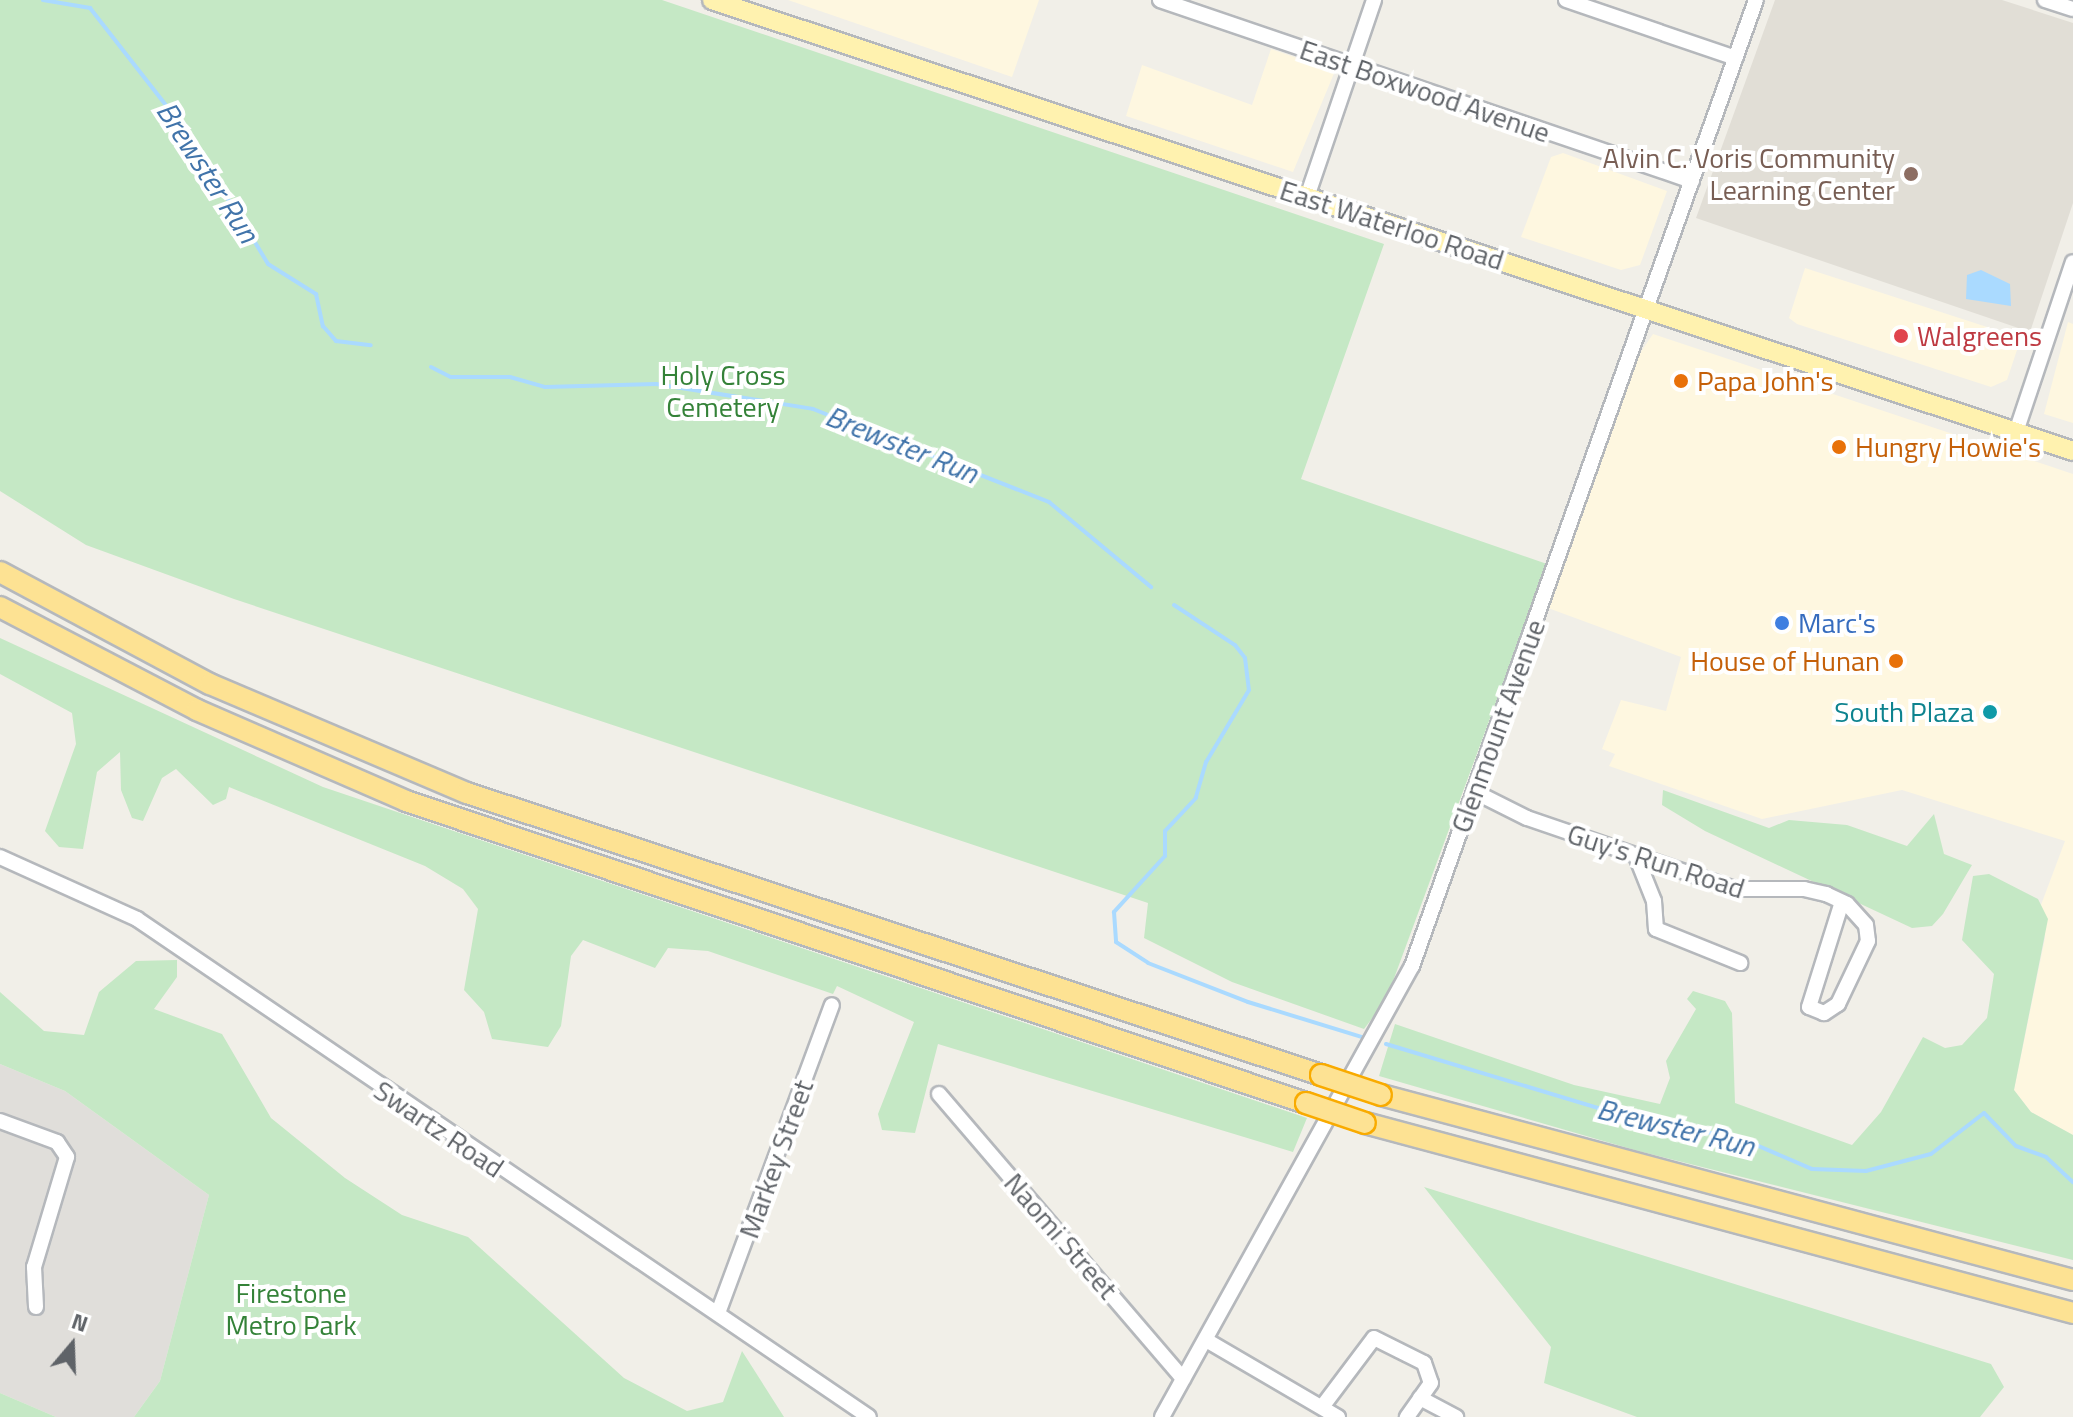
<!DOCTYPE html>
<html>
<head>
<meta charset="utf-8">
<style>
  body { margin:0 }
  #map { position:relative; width:2073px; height:1417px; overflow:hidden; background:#f1efe8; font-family:"Titillium Web",sans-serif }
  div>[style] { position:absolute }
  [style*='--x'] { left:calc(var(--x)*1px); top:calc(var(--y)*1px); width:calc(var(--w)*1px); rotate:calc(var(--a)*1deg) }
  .commercial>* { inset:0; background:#fef7e0 }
  .industrial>* { inset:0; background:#e0deda }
  .education>* { inset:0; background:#e1ded6 }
  .green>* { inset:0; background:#c5e8c5 }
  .water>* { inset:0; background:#aadaff }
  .stream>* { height:4px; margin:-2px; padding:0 2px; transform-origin:2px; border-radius:2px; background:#aadaff }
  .roads { filter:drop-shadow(2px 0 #b5b8bc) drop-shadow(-2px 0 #b5b8bc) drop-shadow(0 2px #b5b8bc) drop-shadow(0 -2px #b5b8bc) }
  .minor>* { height:14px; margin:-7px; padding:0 7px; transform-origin:7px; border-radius:7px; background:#fff }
  .major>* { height:18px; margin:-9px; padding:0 9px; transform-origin:9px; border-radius:9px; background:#fff2af }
  .highway>* { height:20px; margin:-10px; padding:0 10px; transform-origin:10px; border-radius:10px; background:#fde293 }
  .bridges { filter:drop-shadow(2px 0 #f9ab00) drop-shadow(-2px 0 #f9ab00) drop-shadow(0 2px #f9ab00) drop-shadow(0 -2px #f9ab00) }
  .highway-bridge>* { height:20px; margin:-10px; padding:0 10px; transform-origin:10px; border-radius:10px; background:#fde293 }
  .dots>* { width:22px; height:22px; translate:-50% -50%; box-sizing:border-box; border:4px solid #fff; border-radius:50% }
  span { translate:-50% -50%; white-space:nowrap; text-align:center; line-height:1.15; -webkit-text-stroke:8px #fff; paint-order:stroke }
  .street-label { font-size:28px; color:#5f6368 }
  .education-label { font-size:28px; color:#785e54 }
  .right { translate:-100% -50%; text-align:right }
  .health-label { font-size:28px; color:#be3a42 }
  .left { translate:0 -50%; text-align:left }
  .park-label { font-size:28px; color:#348238 }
  .food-label { font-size:28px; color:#c56008 }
  .shop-label { font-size:28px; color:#366cbe }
  .culture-label { font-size:28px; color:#0d838f }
  .water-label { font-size:30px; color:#4174aa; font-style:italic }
  .north { position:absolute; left:32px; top:1305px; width:80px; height:80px; -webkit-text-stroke:6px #fff; paint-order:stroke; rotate:19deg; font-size:22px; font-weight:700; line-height:32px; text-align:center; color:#5f6368 }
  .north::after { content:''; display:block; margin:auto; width:28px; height:36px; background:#5f6368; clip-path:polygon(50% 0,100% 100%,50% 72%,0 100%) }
</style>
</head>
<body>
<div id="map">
  <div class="commercial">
    <i style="clip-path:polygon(788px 0,1039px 0,1012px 77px)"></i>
    <i style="clip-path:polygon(1271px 49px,1335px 71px,1293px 172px,1126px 116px,1142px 65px,1252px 105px)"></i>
    <i style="clip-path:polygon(1563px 153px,1667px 191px,1640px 265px,1621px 270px,1521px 237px,1551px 157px)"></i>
    <i style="clip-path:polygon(1805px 268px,2021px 338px,2007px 380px,1991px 387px,1797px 324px,1789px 318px)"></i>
    <i style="clip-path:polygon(2068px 322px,2073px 324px,2073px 423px,2044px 414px)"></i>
    <i style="clip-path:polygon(1653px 334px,2073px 474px,2073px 1135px,2031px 1112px,2014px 1090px,2045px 938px,2041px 905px,2065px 841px,1902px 790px,1762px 819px,1609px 766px,1615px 754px,1602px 749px,1621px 700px,1666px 711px,1681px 657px,1548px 608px,1634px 362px)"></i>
  </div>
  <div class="industrial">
    <i style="clip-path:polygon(0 1064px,65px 1091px,209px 1195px,160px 1381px,134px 1417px,56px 1417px,0 1393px)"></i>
  </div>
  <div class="education">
    <i style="clip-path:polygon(1775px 0,2002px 0,2073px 23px,2073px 203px,2030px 332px,1696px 218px)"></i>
  </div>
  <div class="green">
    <i style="clip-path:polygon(0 0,662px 0,1384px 244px,1301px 479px,1547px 564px,1386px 1000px,1364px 1029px,1232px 982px,1144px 938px,1148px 903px,234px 599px,86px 545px,0 491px)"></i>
    <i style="clip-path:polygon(0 638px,323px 787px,1307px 1118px,1293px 1152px,938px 1044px,915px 1133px,882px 1130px,878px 1114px,914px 1022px,837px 986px,833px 994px,708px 951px,668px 948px,655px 968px,583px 940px,571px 956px,561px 1026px,548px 1047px,492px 1039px,484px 1012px,464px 990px,478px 909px,463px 889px,425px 866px,229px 787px,226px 799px,213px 805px,176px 769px,162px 778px,143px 821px,132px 818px,121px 790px,120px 752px,97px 772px,83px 849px,59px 847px,45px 831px,76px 744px,72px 713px,0 674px)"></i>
    <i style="clip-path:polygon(1663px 790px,1769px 828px,1789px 820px,1847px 825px,1907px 846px,1934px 814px,1944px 854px,1972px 865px,1943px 914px,1932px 926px,1912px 928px,1705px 831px,1662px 805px)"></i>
    <i style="clip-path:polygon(1989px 874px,2038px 899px,2048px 919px,2014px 1090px,2031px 1112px,2073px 1135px,2073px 1260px,1638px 1151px,1379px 1076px,1395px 1024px,1574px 1085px,1660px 1104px,1670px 1078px,1666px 1061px,1696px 1009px,1687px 999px,1693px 991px,1725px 1001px,1732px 1013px,1735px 1103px,1852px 1145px,1881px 1112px,1923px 1037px,1945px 1048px,1962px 1045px,1987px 1018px,1994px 974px,1962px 940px,1973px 876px)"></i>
    <i style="clip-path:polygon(177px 960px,177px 977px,154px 1009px,222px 1034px,271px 1118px,345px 1178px,402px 1215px,468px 1237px,624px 1378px,687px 1411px,723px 1402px,742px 1351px,784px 1417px,134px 1417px,160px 1381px,209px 1195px,65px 1091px,0 1064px,0 992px,44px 1031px,84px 1035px,99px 992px,136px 961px)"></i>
    <i style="clip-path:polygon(1424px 1187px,1991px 1364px,2004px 1387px,1980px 1417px,1637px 1417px,1544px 1383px,1551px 1347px)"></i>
    <i style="clip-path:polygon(0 1393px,56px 1417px,0 1417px)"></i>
  </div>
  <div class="water">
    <i style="clip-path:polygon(1981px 270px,2010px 284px,2011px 306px,1966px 299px,1967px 275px)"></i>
  </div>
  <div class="stream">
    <i style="--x:43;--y:0;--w:48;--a:9.7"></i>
    <i style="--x:90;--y:8;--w:157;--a:52"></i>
    <i style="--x:187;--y:132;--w:35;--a:72"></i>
    <i style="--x:198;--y:165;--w:52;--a:48.9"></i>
    <i style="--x:232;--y:204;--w:70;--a:59"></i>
    <i style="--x:268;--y:264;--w:57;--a:32"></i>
    <i style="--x:316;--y:294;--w:33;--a:78"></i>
    <i style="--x:323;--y:326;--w:20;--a:49"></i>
    <i style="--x:336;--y:341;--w:35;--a:7"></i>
    <i style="--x:431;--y:367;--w:22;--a:27"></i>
    <i style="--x:451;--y:377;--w:59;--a:0"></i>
    <i style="--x:510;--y:377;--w:36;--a:16"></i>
    <i style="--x:545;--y:387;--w:111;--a:-1.5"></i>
    <i style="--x:656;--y:384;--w:159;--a:9"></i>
    <i style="--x:813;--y:409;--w:254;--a:21.5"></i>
    <i style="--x:1049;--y:502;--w:133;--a:39.8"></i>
    <i style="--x:1174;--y:605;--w:73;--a:33.3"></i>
    <i style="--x:1235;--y:645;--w:16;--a:52"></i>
    <i style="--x:1245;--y:658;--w:32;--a:83"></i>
    <i style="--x:1249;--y:690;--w:84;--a:120.8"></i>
    <i style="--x:1206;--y:762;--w:37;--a:106"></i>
    <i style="--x:1196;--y:798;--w:45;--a:133.2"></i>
    <i style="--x:1165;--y:831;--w:25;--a:90"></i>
    <i style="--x:1165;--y:856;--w:76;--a:132.3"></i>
    <i style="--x:1114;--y:912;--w:30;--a:86"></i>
    <i style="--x:1116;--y:942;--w:38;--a:33"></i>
    <i style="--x:1148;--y:963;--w:107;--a:21.3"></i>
    <i style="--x:1248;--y:1002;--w:122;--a:17.1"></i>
    <i style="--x:1386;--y:1044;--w:266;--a:16.8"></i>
    <i style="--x:1641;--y:1121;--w:100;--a:9.7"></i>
    <i style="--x:1740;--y:1138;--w:78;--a:23.3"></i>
    <i style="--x:1812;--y:1169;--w:54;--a:2.1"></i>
    <i style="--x:1866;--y:1171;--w:67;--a:-14.7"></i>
    <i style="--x:1931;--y:1154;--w:67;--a:-37.7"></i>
    <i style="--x:1984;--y:1113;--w:46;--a:45.9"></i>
    <i style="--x:2016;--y:1146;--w:32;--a:20"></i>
    <i style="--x:2046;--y:1157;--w:37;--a:43"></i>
  </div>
  <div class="roads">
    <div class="minor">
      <i style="--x:1160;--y:0;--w:562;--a:18.79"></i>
      <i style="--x:1566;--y:0;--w:179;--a:18.9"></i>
      <i style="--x:2045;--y:0;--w:29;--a:18"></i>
      <i style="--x:1307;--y:197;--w:208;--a:-71.2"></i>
      <i style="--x:2016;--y:432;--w:179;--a:-71.5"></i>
      <i style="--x:1475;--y:792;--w:58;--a:26.6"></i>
      <i style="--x:1527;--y:818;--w:219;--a:18.9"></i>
      <i style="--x:1734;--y:889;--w:70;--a:0"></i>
      <i style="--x:1804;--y:889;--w:23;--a:13"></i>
      <i style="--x:1826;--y:894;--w:23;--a:25"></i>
      <i style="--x:1847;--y:904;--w:28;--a:48"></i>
      <i style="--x:1866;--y:925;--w:16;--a:83"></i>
      <i style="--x:1868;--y:941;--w:70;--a:115.5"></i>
      <i style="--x:1838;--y:1004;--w:17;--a:147"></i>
      <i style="--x:1824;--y:1013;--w:16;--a:-158"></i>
      <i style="--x:1809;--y:1007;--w:110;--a:-72.6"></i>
      <i style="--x:1636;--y:856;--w:48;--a:68.2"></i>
      <i style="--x:1654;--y:901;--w:28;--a:86"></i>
      <i style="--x:1656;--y:929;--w:91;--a:22"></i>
      <i style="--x:0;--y:857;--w:150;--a:24.3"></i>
      <i style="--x:137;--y:919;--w:885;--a:34.23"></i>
      <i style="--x:939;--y:1094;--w:375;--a:49.4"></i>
      <i style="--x:0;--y:1121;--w:61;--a:20.2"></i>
      <i style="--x:57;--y:1142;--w:18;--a:56"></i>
      <i style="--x:67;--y:1157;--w:115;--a:106.7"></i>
      <i style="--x:34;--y:1267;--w:40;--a:87.1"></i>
      <i style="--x:718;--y:1313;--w:328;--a:-69.7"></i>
      <i style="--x:1206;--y:1340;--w:153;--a:30.3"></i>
      <i style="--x:1420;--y:1398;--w:41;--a:27.8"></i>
      <i style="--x:1322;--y:1407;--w:86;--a:-53"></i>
      <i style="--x:1374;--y:1338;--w:56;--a:26.6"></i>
      <i style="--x:1424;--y:1363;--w:21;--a:71"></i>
      <i style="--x:1431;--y:1383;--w:42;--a:125.2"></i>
      <i style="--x:1162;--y:1417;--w:516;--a:-61"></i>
      <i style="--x:1412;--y:966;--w:1025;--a:-70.4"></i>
    </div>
    <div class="major">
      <i style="--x:712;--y:0;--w:1434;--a:18.33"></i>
    </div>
    <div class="highway">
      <i style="--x:0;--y:572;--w:238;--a:28.1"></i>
      <i style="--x:210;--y:684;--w:279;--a:23"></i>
      <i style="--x:467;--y:793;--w:899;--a:18.27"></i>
      <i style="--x:0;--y:607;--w:222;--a:27.6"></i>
      <i style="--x:197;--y:710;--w:228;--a:23.5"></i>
      <i style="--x:406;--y:801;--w:949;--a:18.55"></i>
      <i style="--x:1381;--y:1095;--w:716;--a:14.97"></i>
      <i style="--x:1365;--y:1123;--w:733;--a:15.02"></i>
    </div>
  </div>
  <div class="bridges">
    <div class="highway-bridge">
      <i style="--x:1321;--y:1075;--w:63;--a:18.4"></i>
      <i style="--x:1306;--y:1103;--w:62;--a:18.7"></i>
    </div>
  </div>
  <div class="dots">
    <i style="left:1911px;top:174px;background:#8d6e63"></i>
    <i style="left:1901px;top:336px;background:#e0444e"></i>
    <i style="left:1681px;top:381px;background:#e8710a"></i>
    <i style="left:1839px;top:447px;background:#e8710a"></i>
    <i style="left:1782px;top:623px;background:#3f7fe0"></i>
    <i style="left:1896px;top:661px;background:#e8710a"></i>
    <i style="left:1990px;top:712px;background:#0f9aa8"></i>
  </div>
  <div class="street-label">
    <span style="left:1425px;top:91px;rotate:19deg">East Boxwood Avenue</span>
    <span style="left:1392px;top:225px;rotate:18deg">East Waterloo Road</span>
    <span style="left:1498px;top:726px;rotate:-70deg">Glenmount Avenue</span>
    <span style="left:1656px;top:861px;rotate:18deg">Guy's Run Road</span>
    <span style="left:439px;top:1129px;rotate:34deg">Swartz Road</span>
    <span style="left:776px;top:1159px;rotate:-70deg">Markey Street</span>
    <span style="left:1061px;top:1236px;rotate:49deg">Naomi Street</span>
  </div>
  <div class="education-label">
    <span class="right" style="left:1895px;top:174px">Alvin C. Voris Community<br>Learning Center</span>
  </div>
  <div class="health-label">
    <span class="left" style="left:1917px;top:336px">Walgreens</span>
  </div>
  <div class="park-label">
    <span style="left:723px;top:391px">Holy Cross<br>Cemetery</span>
    <span style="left:291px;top:1309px">Firestone<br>Metro Park</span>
  </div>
  <div class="food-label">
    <span class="left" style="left:1697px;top:381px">Papa John's</span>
    <span class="left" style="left:1855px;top:447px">Hungry Howie's</span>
    <span class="right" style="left:1880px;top:661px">House of Hunan</span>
  </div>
  <div class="shop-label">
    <span class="left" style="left:1798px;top:623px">Marc's</span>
  </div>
  <div class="culture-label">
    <span class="right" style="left:1974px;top:712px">South Plaza</span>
  </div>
  <div class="water-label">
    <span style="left:208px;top:172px;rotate:57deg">Brewster Run</span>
    <span style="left:902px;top:444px;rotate:22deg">Brewster Run</span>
    <span style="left:1676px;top:1127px;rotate:14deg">Brewster Run</span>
  </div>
  <div class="north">N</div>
</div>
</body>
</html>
